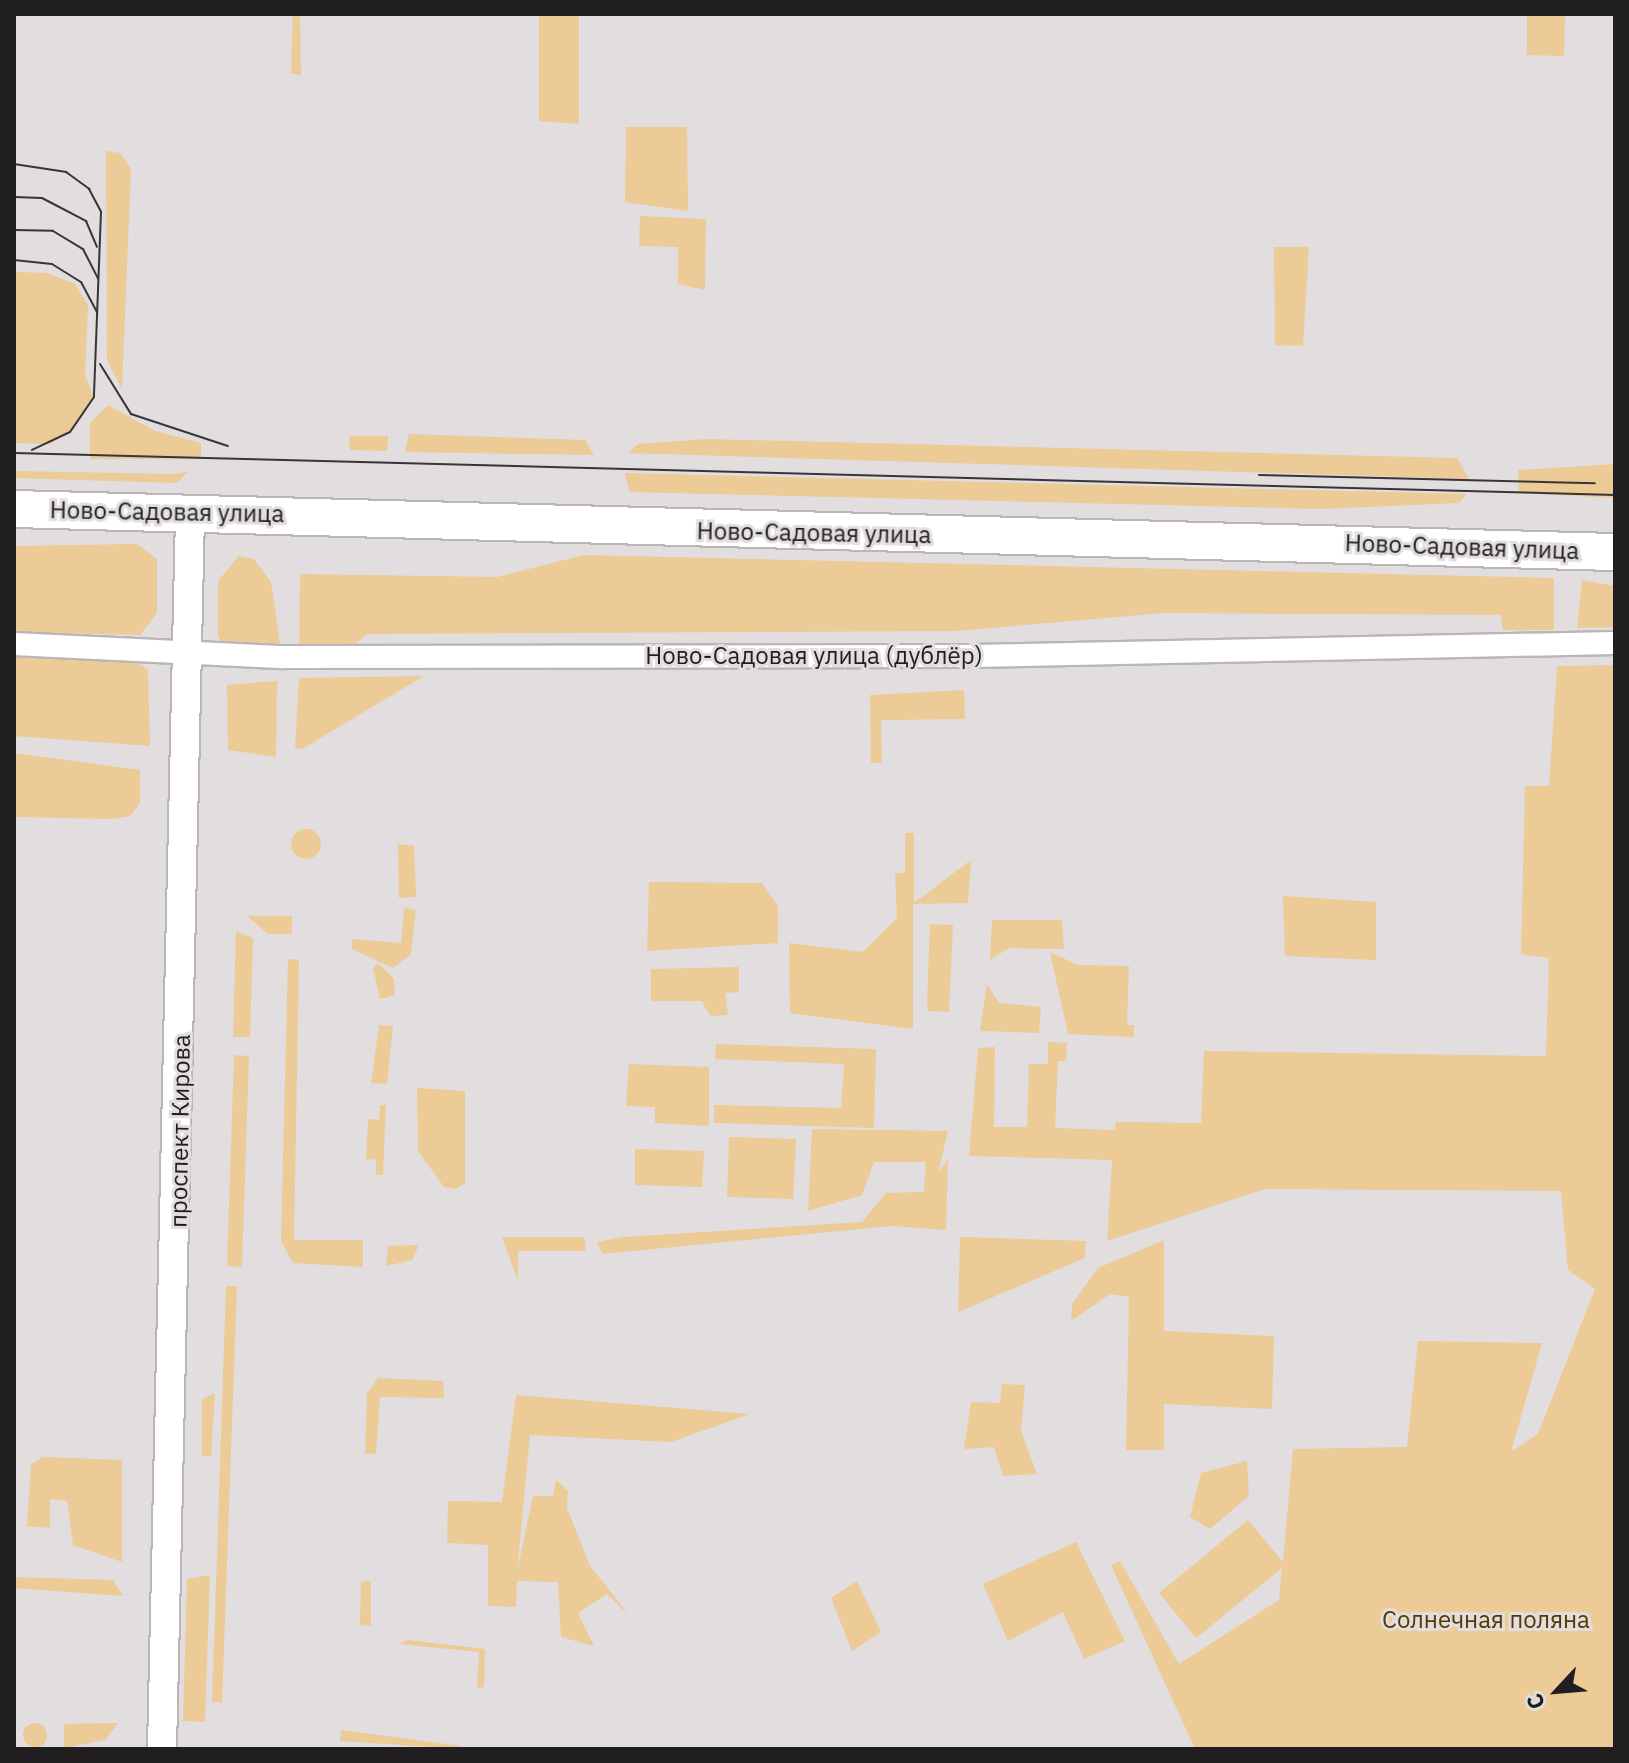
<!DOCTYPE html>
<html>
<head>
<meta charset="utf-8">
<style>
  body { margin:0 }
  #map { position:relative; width:1629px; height:1763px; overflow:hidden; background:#e2ddde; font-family:"IBM Plex Sans",sans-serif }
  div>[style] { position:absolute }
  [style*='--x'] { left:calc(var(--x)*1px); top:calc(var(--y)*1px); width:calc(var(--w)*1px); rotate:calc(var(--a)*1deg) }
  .green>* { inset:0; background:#eccb96 }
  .round { border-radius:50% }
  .roads { filter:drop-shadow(2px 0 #bab5b6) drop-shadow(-2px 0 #bab5b6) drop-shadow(0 2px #bab5b6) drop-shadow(0 -2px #bab5b6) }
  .minor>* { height:22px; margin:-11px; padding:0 11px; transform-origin:11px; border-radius:11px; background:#fff }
  .tertiary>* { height:28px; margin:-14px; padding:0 14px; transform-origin:14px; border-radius:14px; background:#fff }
  .primary>* { height:36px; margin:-18px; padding:0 18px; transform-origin:18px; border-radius:18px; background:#fff }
  .tram>* { height:2px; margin:-1px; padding:0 1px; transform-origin:1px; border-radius:1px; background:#373536 }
  span { translate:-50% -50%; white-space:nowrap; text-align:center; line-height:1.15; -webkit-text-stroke:6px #e2ddde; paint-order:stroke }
  .street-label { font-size:24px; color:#201e1f }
  .park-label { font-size:24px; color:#543a02 }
  .frame { position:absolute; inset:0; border:16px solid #201e1f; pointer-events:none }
  .north { position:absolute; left:1517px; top:1651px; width:80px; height:80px; -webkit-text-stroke:6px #e2ddde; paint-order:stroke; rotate:244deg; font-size:22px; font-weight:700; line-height:32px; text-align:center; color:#201e1f }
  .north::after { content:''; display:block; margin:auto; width:28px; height:36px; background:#201e1f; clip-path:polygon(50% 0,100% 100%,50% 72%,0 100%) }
</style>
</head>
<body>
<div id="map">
  <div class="green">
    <i style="clip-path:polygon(293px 14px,300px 14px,301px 76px,291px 73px)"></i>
    <i style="clip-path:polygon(539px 14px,579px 14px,579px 124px,539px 121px)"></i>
    <i style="clip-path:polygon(1527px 14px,1565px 14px,1564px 56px,1527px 55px)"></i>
    <i style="clip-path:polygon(626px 127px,687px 127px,688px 211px,625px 202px)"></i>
    <i style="clip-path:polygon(106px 151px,120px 153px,131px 169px,122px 389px,107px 360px)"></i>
    <i style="clip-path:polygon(640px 216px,706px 219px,705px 290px,678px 284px,678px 247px,639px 246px)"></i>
    <i style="clip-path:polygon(1274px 247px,1309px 247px,1303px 346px,1275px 345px)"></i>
    <i style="clip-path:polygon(14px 272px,47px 273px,75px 284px,88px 305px,85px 376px,94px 397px,70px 432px,50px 444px,14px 443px)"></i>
    <i style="clip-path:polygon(108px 405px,155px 431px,201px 443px,201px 459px,90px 459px,90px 423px)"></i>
    <i style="clip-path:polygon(409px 434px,585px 440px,594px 455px,405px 452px)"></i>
    <i style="clip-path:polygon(349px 436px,388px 436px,387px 451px,350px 450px)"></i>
    <i style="clip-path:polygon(708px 439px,1457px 458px,1469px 479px,628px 453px,638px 444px)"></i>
    <i style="clip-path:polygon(1615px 464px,1615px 498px,1519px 493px,1518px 470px)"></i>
    <i style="clip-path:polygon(14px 471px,176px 474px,189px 471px,177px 483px,14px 478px)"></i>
    <i style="clip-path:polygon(625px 473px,1467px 494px,1459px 503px,1323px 509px,629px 492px)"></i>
    <i style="clip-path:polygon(137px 544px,157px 559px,157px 613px,140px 635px,14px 632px,14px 546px)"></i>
    <i style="clip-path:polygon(584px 555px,1554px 578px,1554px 630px,1503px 630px,1501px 615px,1164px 613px,957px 631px,367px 634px,348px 650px,299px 650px,300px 574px,497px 577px)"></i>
    <i style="clip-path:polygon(239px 556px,254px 559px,271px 582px,281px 651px,225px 649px,218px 636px,218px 581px)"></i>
    <i style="clip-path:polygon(1582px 580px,1615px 586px,1615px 627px,1577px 628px)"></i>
    <i style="clip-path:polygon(14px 657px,133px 660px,148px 670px,150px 746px,14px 736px)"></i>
    <i style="clip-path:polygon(1615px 665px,1615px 1749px,1195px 1749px,1111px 1565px,1120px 1561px,1179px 1664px,1279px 1600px,1282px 1568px,1196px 1638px,1159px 1593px,1248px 1520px,1283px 1562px,1293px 1449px,1407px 1447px,1418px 1341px,1542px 1343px,1511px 1452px,1538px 1434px,1595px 1289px,1568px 1270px,1561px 1191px,1265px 1189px,1107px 1241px,1112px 1160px,969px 1156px,978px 1048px,995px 1047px,994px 1127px,1027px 1127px,1029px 1064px,1048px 1064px,1048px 1042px,1067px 1043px,1066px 1061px,1058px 1061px,1055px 1128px,1115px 1130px,1116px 1122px,1201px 1123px,1204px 1051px,1546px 1056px,1549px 958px,1521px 954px,1525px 786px,1549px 786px,1557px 666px)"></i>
    <i style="clip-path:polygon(424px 676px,302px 749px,295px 748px,299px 678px)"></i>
    <i style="clip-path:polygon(277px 681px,276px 757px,228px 750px,227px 685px)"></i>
    <i style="clip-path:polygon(964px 690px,965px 719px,881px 720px,882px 763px,871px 763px,870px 695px)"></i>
    <i style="clip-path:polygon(14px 753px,140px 770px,140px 803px,130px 816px,112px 819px,14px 817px)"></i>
    <i class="round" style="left:291px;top:829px;width:30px;height:30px"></i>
    <i style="clip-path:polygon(905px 833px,914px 833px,914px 903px,971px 860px,968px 903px,913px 904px,913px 1029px,790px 1013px,789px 943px,863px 952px,897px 918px,895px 873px,905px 873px)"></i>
    <i style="clip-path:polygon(398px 844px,414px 846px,416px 897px,399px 898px)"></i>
    <i style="clip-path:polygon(649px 882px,762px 883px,778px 906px,778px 943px,647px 951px)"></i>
    <i style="clip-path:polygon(1283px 896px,1376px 902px,1376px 960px,1285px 956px)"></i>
    <i style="clip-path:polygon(404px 908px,416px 910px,411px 954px,393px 968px,352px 949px,352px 939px,401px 943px)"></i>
    <i style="clip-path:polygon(247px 916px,292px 916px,292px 934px,268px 934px)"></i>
    <i style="clip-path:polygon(992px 920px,1062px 920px,1064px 949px,1009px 948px,990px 960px)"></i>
    <i style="clip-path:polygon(930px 924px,953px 925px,949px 1012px,928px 1011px,927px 1004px)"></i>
    <i style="clip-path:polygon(236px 931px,253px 938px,250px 1037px,233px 1037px)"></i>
    <i style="clip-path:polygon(1050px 952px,1078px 965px,1129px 966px,1127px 1025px,1134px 1025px,1134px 1037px,1068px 1034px)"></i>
    <i style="clip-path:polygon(288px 959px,299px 960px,294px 1240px,363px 1240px,363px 1267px,293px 1263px,281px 1241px)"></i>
    <i style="clip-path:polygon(378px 963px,394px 979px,395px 995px,380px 999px,373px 968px)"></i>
    <i style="clip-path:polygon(739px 967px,739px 992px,725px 993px,728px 1015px,711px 1016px,701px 1001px,651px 1001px,651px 969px)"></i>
    <i style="clip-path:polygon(987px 984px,999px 1003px,1041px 1007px,1039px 1033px,980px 1031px)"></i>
    <i style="clip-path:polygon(379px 1025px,393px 1026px,387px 1084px,371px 1083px)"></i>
    <i style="clip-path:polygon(716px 1044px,876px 1049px,874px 1128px,714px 1123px,714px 1105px,841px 1108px,844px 1064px,715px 1059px)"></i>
    <i style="clip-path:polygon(234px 1055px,249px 1056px,242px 1267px,227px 1266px)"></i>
    <i style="clip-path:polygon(629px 1064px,709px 1067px,709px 1126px,655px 1123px,655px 1107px,626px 1106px)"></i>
    <i style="clip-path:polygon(417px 1088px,465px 1091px,465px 1183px,456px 1189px,444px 1187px,418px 1151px)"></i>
    <i style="clip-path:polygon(380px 1105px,386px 1105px,383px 1175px,376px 1175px,376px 1159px,366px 1160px,368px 1119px,379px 1120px)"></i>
    <i style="clip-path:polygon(812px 1129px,948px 1131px,938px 1173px,948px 1159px,946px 1230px,892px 1226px,602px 1254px,597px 1242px,623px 1237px,862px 1222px,886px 1193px,924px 1192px,926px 1162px,874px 1162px,862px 1195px,808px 1211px)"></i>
    <i style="clip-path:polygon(729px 1137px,796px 1139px,793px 1199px,727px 1197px)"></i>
    <i style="clip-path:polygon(635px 1149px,704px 1151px,702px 1187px,635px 1185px)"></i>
    <i style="clip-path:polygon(502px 1237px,584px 1237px,586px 1251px,518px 1251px,518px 1281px)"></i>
    <i style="clip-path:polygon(960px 1237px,1086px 1241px,1085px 1258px,958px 1312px)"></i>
    <i style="clip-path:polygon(1164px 1240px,1164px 1331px,1274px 1336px,1272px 1409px,1164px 1404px,1164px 1450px,1126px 1450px,1129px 1297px,1110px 1294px,1071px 1321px,1072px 1304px,1098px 1268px)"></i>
    <i style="clip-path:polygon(419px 1245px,412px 1260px,386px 1266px,388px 1246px)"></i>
    <i style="clip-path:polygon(226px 1286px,237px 1286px,222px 1703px,212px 1702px)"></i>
    <i style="clip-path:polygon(378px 1378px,443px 1381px,444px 1398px,380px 1397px,376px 1454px,365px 1453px,367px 1394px)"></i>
    <i style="clip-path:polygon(1002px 1384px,1025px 1385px,1021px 1431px,1037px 1474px,1003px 1476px,994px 1447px,964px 1449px,971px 1402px,1000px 1403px)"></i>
    <i style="clip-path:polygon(215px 1393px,211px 1456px,202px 1456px,202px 1399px)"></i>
    <i style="clip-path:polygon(516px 1395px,750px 1414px,671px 1442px,530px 1435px,517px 1572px,533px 1496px,553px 1496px,556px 1480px,568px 1491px,567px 1508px,590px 1566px,630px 1616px,607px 1594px,578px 1613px,594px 1646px,561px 1637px,558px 1582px,517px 1581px,516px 1607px,488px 1606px,488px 1545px,447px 1543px,448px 1501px,502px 1502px)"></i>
    <i style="clip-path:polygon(43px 1457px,122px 1460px,122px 1562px,73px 1545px,67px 1501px,50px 1499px,50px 1528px,27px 1526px,31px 1464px)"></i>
    <i style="clip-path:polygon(1247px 1461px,1249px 1496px,1210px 1529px,1190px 1517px,1201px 1473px)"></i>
    <i style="clip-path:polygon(1076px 1542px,1125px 1641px,1084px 1659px,1063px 1612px,1008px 1641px,983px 1584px)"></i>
    <i style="clip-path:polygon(210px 1575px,205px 1722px,183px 1721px,187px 1579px)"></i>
    <i style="clip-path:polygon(14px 1577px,113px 1580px,123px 1596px,14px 1588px)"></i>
    <i style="clip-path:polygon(371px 1581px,371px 1626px,360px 1625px,361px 1582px)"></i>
    <i style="clip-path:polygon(857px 1581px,881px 1632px,852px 1651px,831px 1598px)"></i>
    <i style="clip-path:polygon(407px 1640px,485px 1649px,484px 1687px,477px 1688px,479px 1652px,399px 1644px)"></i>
    <i class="round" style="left:23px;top:1723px;width:24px;height:24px"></i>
    <i style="clip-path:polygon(118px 1723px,105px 1740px,64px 1748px,64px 1724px)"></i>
    <i style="clip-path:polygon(341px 1730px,461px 1746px,462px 1749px,340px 1741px)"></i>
  </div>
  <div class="roads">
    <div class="minor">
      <i style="--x:14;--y:644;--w:270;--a:2.8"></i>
      <i style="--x:284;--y:657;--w:688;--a:-0.08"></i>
      <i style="--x:972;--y:656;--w:643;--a:-1.16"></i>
    </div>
    <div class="tertiary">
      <i style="--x:162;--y:1749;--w:1236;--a:-88.7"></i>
    </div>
    <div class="primary">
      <i style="--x:14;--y:509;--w:1602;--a:1.54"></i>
    </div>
  </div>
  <div class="tram">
    <i style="--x:14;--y:164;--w:53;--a:8.7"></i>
    <i style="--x:66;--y:172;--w:29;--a:36"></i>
    <i style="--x:89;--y:189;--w:26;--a:62"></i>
    <i style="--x:101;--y:212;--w:185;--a:92.2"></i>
    <i style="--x:94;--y:397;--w:42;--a:124.4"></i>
    <i style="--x:70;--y:432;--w:42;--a:154.7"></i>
    <i style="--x:14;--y:197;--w:28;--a:2"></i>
    <i style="--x:42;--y:198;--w:50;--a:27.6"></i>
    <i style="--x:86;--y:221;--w:28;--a:67"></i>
    <i style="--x:14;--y:230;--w:39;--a:1"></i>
    <i style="--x:53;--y:231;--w:35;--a:31"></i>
    <i style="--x:83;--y:249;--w:33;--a:63"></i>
    <i style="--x:14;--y:260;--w:38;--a:6"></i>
    <i style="--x:52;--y:264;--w:34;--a:32"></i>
    <i style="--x:81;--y:282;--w:34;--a:62"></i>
    <i style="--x:100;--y:364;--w:59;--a:58.2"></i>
    <i style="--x:131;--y:414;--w:102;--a:18.3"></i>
    <i style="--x:14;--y:453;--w:1602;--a:1.5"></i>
    <i style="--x:1259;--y:475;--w:336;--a:1.4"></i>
  </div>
  <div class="street-label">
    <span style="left:167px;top:512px;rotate:1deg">Ново-Садовая улица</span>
    <span style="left:814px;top:533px;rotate:1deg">Ново-Садовая улица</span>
    <span style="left:1462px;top:547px;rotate:2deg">Ново-Садовая улица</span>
    <span style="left:814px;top:656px">Ново-Садовая улица (дублёр)</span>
    <span style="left:180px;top:1131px;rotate:-89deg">проспект Кирова</span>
  </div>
  <div class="park-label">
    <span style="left:1486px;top:1620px">Солнечная поляна</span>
  </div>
  <div class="frame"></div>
  <div class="north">С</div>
</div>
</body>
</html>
